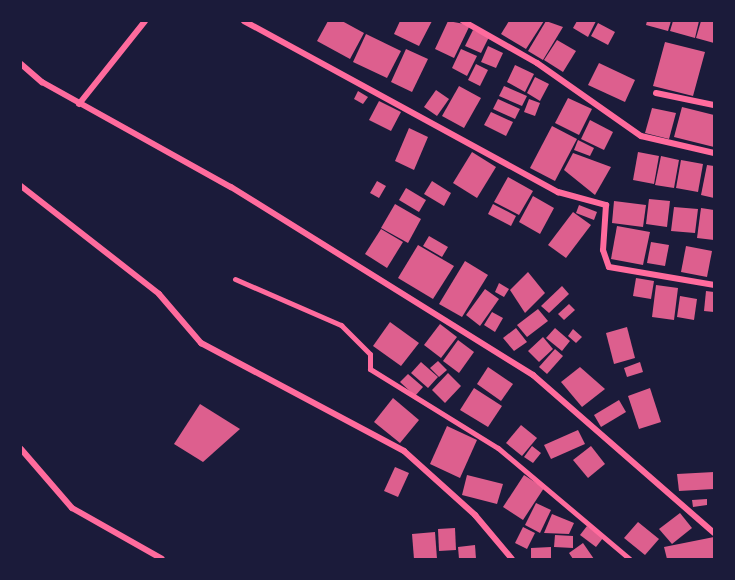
<!DOCTYPE html>
<html>
<head>
<meta charset="utf-8">
<style>
  body { margin:0 }
  #map { position:relative; width:735px; height:580px; overflow:hidden; background:#1b1b3a; font-family:Merriweather,serif }
  div>[style] { position:absolute }
  [style*='--x'] { left:calc(var(--x)*1px); top:calc(var(--y)*1px); width:calc(var(--w)*1px); rotate:calc(var(--a)*1deg) }
  .building>* { inset:0; background:#dd5f8e }
  .pedestrian>* { height:5px; margin:-2.5px; padding:0 2.5px; transform-origin:2.5px; border-radius:2.5px; background:#ff6b9d }
  .minor>* { height:6px; margin:-3px; padding:0 3px; transform-origin:3px; border-radius:3px; background:#ff6b9d }
  span { translate:-50% -50%; white-space:nowrap; text-align:center; line-height:1.15; -webkit-text-stroke:6px #1b1b3a; paint-order:stroke }
  .frame { position:absolute; inset:0; border:22px solid #1b1b3a; pointer-events:none }
</style>
</head>
<body>
<div id="map">
  <div class="building">
    <i style="clip-path:polygon(328px 21px,342px 21px,364px 33px,350px 59px,317px 41px)"></i>
    <i style="clip-path:polygon(400px 21px,432px 21px,419px 46px,394px 34px)"></i>
    <i style="clip-path:polygon(448px 21px,470px 25px,454px 58px,435px 49px)"></i>
    <i style="clip-path:polygon(509px 21px,544px 21px,526px 49px,501px 34px)"></i>
    <i style="clip-path:polygon(546px 21px,563px 27px,543px 60px,528px 51px)"></i>
    <i style="clip-path:polygon(577px 21px,596px 21px,588px 37px,573px 28px)"></i>
    <i style="clip-path:polygon(647px 21px,671px 21px,668px 31px,646px 25px)"></i>
    <i style="clip-path:polygon(673px 21px,699px 21px,695px 38px,670px 31px)"></i>
    <i style="clip-path:polygon(701px 21px,714px 21px,714px 43px,696px 38px)"></i>
    <i style="clip-path:polygon(598px 23px,615px 32px,608px 45px,591px 36px)"></i>
    <i style="clip-path:polygon(473px 30px,489px 37px,481px 53px,465px 46px)"></i>
    <i style="clip-path:polygon(366px 34px,401px 51px,387px 78px,353px 62px)"></i>
    <i style="clip-path:polygon(557px 40px,576px 51px,563px 72px,544px 60px)"></i>
    <i style="clip-path:polygon(665px 42px,705px 52px,693px 96px,653px 86px)"></i>
    <i style="clip-path:polygon(488px 46px,503px 53px,496px 68px,481px 62px)"></i>
    <i style="clip-path:polygon(406px 49px,428px 59px,412px 92px,391px 82px)"></i>
    <i style="clip-path:polygon(461px 49px,477px 56px,467px 76px,452px 68px)"></i>
    <i style="clip-path:polygon(599px 63px,635px 80px,625px 102px,588px 85px)"></i>
    <i style="clip-path:polygon(476px 64px,488px 70px,480px 86px,468px 80px)"></i>
    <i style="clip-path:polygon(515px 65px,534px 74px,525px 92px,507px 82px)"></i>
    <i style="clip-path:polygon(535px 77px,549px 84px,540px 101px,527px 93px)"></i>
    <i style="clip-path:polygon(459px 86px,481px 98px,464px 128px,442px 116px)"></i>
    <i style="clip-path:polygon(504px 86px,527px 96px,522px 106px,499px 96px)"></i>
    <i style="clip-path:polygon(436px 90px,449px 99px,437px 116px,424px 107px)"></i>
    <i style="clip-path:polygon(358px 91px,368px 97px,363px 104px,354px 99px)"></i>
    <i style="clip-path:polygon(568px 98px,592px 109px,579px 135px,555px 123px)"></i>
    <i style="clip-path:polygon(498px 99px,520px 109px,515px 119px,493px 109px)"></i>
    <i style="clip-path:polygon(529px 99px,540px 103px,535px 116px,524px 112px)"></i>
    <i style="clip-path:polygon(379px 101px,401px 112px,391px 131px,369px 120px)"></i>
    <i style="clip-path:polygon(682px 107px,714px 115px,714px 147px,674px 137px)"></i>
    <i style="clip-path:polygon(652px 108px,676px 113px,669px 139px,645px 133px)"></i>
    <i style="clip-path:polygon(491px 112px,513px 122px,506px 136px,484px 125px)"></i>
    <i style="clip-path:polygon(590px 120px,613px 132px,604px 150px,581px 139px)"></i>
    <i style="clip-path:polygon(552px 126px,577px 139px,555px 181px,530px 168px)"></i>
    <i style="clip-path:polygon(409px 128px,428px 137px,414px 170px,395px 161px)"></i>
    <i style="clip-path:polygon(578px 140px,594px 148px,590px 156px,574px 150px)"></i>
    <i style="clip-path:polygon(472px 152px,496px 167px,477px 198px,453px 183px)"></i>
    <i style="clip-path:polygon(638px 152px,659px 156px,654px 184px,633px 180px)"></i>
    <i style="clip-path:polygon(573px 153px,611px 167px,595px 195px,564px 170px)"></i>
    <i style="clip-path:polygon(661px 156px,679px 160px,674px 188px,655px 185px)"></i>
    <i style="clip-path:polygon(681px 160px,703px 164px,698px 192px,676px 188px)"></i>
    <i style="clip-path:polygon(707px 165px,714px 166px,714px 198px,701px 195px)"></i>
    <i style="clip-path:polygon(508px 177px,533px 191px,519px 215px,494px 202px)"></i>
    <i style="clip-path:polygon(377px 181px,386px 186px,379px 198px,370px 193px)"></i>
    <i style="clip-path:polygon(432px 181px,451px 193px,444px 206px,424px 194px)"></i>
    <i style="clip-path:polygon(406px 188px,426px 200px,419px 212px,399px 200px)"></i>
    <i style="clip-path:polygon(533px 196px,554px 208px,540px 234px,519px 222px)"></i>
    <i style="clip-path:polygon(649px 199px,670px 201px,667px 227px,646px 224px)"></i>
    <i style="clip-path:polygon(614px 201px,646px 205px,643px 227px,612px 223px)"></i>
    <i style="clip-path:polygon(395px 204px,421px 219px,408px 243px,381px 228px)"></i>
    <i style="clip-path:polygon(493px 204px,516px 216px,511px 226px,488px 214px)"></i>
    <i style="clip-path:polygon(579px 205px,597px 212px,594px 220px,576px 213px)"></i>
    <i style="clip-path:polygon(674px 207px,698px 209px,695px 233px,671px 231px)"></i>
    <i style="clip-path:polygon(701px 208px,714px 210px,714px 240px,697px 238px)"></i>
    <i style="clip-path:polygon(573px 212px,591px 225px,566px 258px,548px 245px)"></i>
    <i style="clip-path:polygon(617px 226px,650px 232px,643px 265px,611px 259px)"></i>
    <i style="clip-path:polygon(381px 229px,403px 242px,387px 268px,365px 254px)"></i>
    <i style="clip-path:polygon(429px 236px,448px 247px,442px 257px,423px 246px)"></i>
    <i style="clip-path:polygon(651px 242px,669px 245px,665px 266px,647px 263px)"></i>
    <i style="clip-path:polygon(418px 245px,454px 266px,433px 299px,398px 278px)"></i>
    <i style="clip-path:polygon(686px 246px,712px 251px,707px 277px,681px 272px)"></i>
    <i style="clip-path:polygon(465px 261px,488px 275px,462px 317px,439px 304px)"></i>
    <i style="clip-path:polygon(528px 272px,545px 293px,525px 313px,510px 290px)"></i>
    <i style="clip-path:polygon(636px 278px,654px 281px,651px 299px,633px 296px)"></i>
    <i style="clip-path:polygon(499px 283px,509px 289px,504px 297px,495px 292px)"></i>
    <i style="clip-path:polygon(656px 285px,678px 288px,674px 320px,652px 317px)"></i>
    <i style="clip-path:polygon(562px 286px,569px 294px,549px 313px,541px 306px)"></i>
    <i style="clip-path:polygon(485px 289px,499px 299px,480px 326px,466px 315px)"></i>
    <i style="clip-path:polygon(706px 291px,714px 292px,714px 312px,704px 311px)"></i>
    <i style="clip-path:polygon(680px 296px,697px 299px,694px 320px,677px 317px)"></i>
    <i style="clip-path:polygon(569px 304px,575px 310px,564px 320px,558px 314px)"></i>
    <i style="clip-path:polygon(538px 309px,548px 321px,527px 337px,517px 325px)"></i>
    <i style="clip-path:polygon(492px 312px,503px 318px,495px 332px,484px 325px)"></i>
    <i style="clip-path:polygon(390px 322px,419px 343px,401px 366px,373px 346px)"></i>
    <i style="clip-path:polygon(440px 324px,457px 337px,441px 358px,424px 345px)"></i>
    <i style="clip-path:polygon(627px 327px,635px 358px,614px 364px,606px 333px)"></i>
    <i style="clip-path:polygon(516px 328px,527px 342px,514px 351px,503px 338px)"></i>
    <i style="clip-path:polygon(555px 328px,570px 341px,562px 351px,546px 338px)"></i>
    <i style="clip-path:polygon(573px 329px,582px 337px,576px 343px,568px 336px)"></i>
    <i style="clip-path:polygon(543px 337px,553px 349px,539px 362px,528px 351px)"></i>
    <i style="clip-path:polygon(458px 340px,474px 352px,459px 373px,443px 361px)"></i>
    <i style="clip-path:polygon(555px 349px,563px 356px,547px 374px,539px 367px)"></i>
    <i style="clip-path:polygon(438px 361px,447px 370px,439px 377px,430px 368px)"></i>
    <i style="clip-path:polygon(421px 362px,438px 377px,428px 388px,411px 373px)"></i>
    <i style="clip-path:polygon(640px 362px,643px 372px,627px 377px,624px 368px)"></i>
    <i style="clip-path:polygon(488px 367px,513px 384px,501px 401px,477px 384px)"></i>
    <i style="clip-path:polygon(580px 367px,605px 389px,582px 407px,561px 382px)"></i>
    <i style="clip-path:polygon(448px 373px,461px 386px,445px 403px,432px 390px)"></i>
    <i style="clip-path:polygon(408px 374px,423px 387px,415px 396px,400px 382px)"></i>
    <i style="clip-path:polygon(474px 388px,502px 406px,488px 427px,460px 410px)"></i>
    <i style="clip-path:polygon(650px 388px,661px 422px,639px 429px,628px 396px)"></i>
    <i style="clip-path:polygon(393px 398px,419px 420px,400px 443px,374px 422px)"></i>
    <i style="clip-path:polygon(619px 400px,626px 412px,601px 427px,594px 415px)"></i>
    <i style="clip-path:polygon(200px 404px,240px 429px,203px 462px,174px 444px)"></i>
    <i style="clip-path:polygon(521px 425px,537px 438px,522px 456px,506px 443px)"></i>
    <i style="clip-path:polygon(447px 426px,477px 440px,460px 478px,430px 464px)"></i>
    <i style="clip-path:polygon(578px 430px,585px 444px,551px 459px,544px 445px)"></i>
    <i style="clip-path:polygon(532px 446px,541px 453px,533px 463px,524px 457px)"></i>
    <i style="clip-path:polygon(591px 446px,605px 464px,588px 478px,573px 460px)"></i>
    <i style="clip-path:polygon(395px 467px,409px 473px,398px 497px,384px 491px)"></i>
    <i style="clip-path:polygon(714px 472px,714px 489px,679px 491px,677px 474px)"></i>
    <i style="clip-path:polygon(467px 475px,503px 484px,497px 504px,462px 495px)"></i>
    <i style="clip-path:polygon(524px 475px,544px 488px,523px 520px,503px 507px)"></i>
    <i style="clip-path:polygon(707px 499px,707px 505px,693px 507px,692px 500px)"></i>
    <i style="clip-path:polygon(536px 503px,551px 510px,540px 533px,525px 525px)"></i>
    <i style="clip-path:polygon(680px 513px,692px 528px,672px 544px,659px 529px)"></i>
    <i style="clip-path:polygon(552px 514px,574px 523px,569px 534px,544px 533px)"></i>
    <i style="clip-path:polygon(638px 522px,659px 539px,645px 555px,624px 538px)"></i>
    <i style="clip-path:polygon(587px 526px,603px 538px,596px 547px,580px 535px)"></i>
    <i style="clip-path:polygon(523px 527px,535px 533px,527px 549px,515px 543px)"></i>
    <i style="clip-path:polygon(455px 528px,456px 550px,439px 551px,438px 529px)"></i>
    <i style="clip-path:polygon(435px 532px,437px 559px,414px 559px,412px 534px)"></i>
    <i style="clip-path:polygon(555px 535px,573px 536px,573px 548px,554px 547px)"></i>
    <i style="clip-path:polygon(714px 537px,714px 559px,667px 559px,664px 547px)"></i>
    <i style="clip-path:polygon(583px 543px,594px 559px,573px 559px,569px 553px)"></i>
    <i style="clip-path:polygon(475px 545px,476px 559px,459px 559px,458px 547px)"></i>
    <i style="clip-path:polygon(551px 547px,551px 559px,531px 559px,531px 548px)"></i>
  </div>
  <div class="pedestrian">
    <i style="--x:235;--y:279;--w:116;--a:23.5"></i>
    <i style="--x:341;--y:325;--w:41;--a:45"></i>
    <i style="--x:370;--y:354;--w:15;--a:90"></i>
    <i style="--x:370;--y:369;--w:150;--a:31.7"></i>
    <i style="--x:498;--y:448;--w:172;--a:40.1"></i>
  </div>
  <div class="minor">
    <i style="--x:244;--y:21;--w:358;--a:28.6"></i>
    <i style="--x:558;--y:192;--w:50;--a:15.2"></i>
    <i style="--x:606;--y:205;--w:45;--a:93.8"></i>
    <i style="--x:603;--y:250;--w:18;--a:71"></i>
    <i style="--x:609;--y:267;--w:107;--a:9.7"></i>
    <i style="--x:463;--y:21;--w:85;--a:29.6"></i>
    <i style="--x:537;--y:63;--w:127;--a:35.1"></i>
    <i style="--x:641;--y:136;--w:75;--a:13.1"></i>
    <i style="--x:21;--y:64;--w:28;--a:41"></i>
    <i style="--x:42;--y:82;--w:216;--a:29.1"></i>
    <i style="--x:231;--y:187;--w:356;--a:31.9"></i>
    <i style="--x:533;--y:375;--w:240;--a:41.1"></i>
    <i style="--x:656;--y:93;--w:59;--a:11.7"></i>
    <i style="--x:79;--y:104;--w:106;--a:-51.5"></i>
    <i style="--x:21;--y:186;--w:175;--a:38"></i>
    <i style="--x:159;--y:294;--w:65;--a:49.4"></i>
    <i style="--x:201;--y:343;--w:230;--a:28"></i>
    <i style="--x:404;--y:451;--w:96;--a:42"></i>
    <i style="--x:475;--y:515;--w:57;--a:49.9"></i>
    <i style="--x:21;--y:449;--w:78;--a:49.2"></i>
    <i style="--x:72;--y:508;--w:103;--a:29.5"></i>
  </div>
  <div class="frame"></div>
</div>
</body>
</html>
